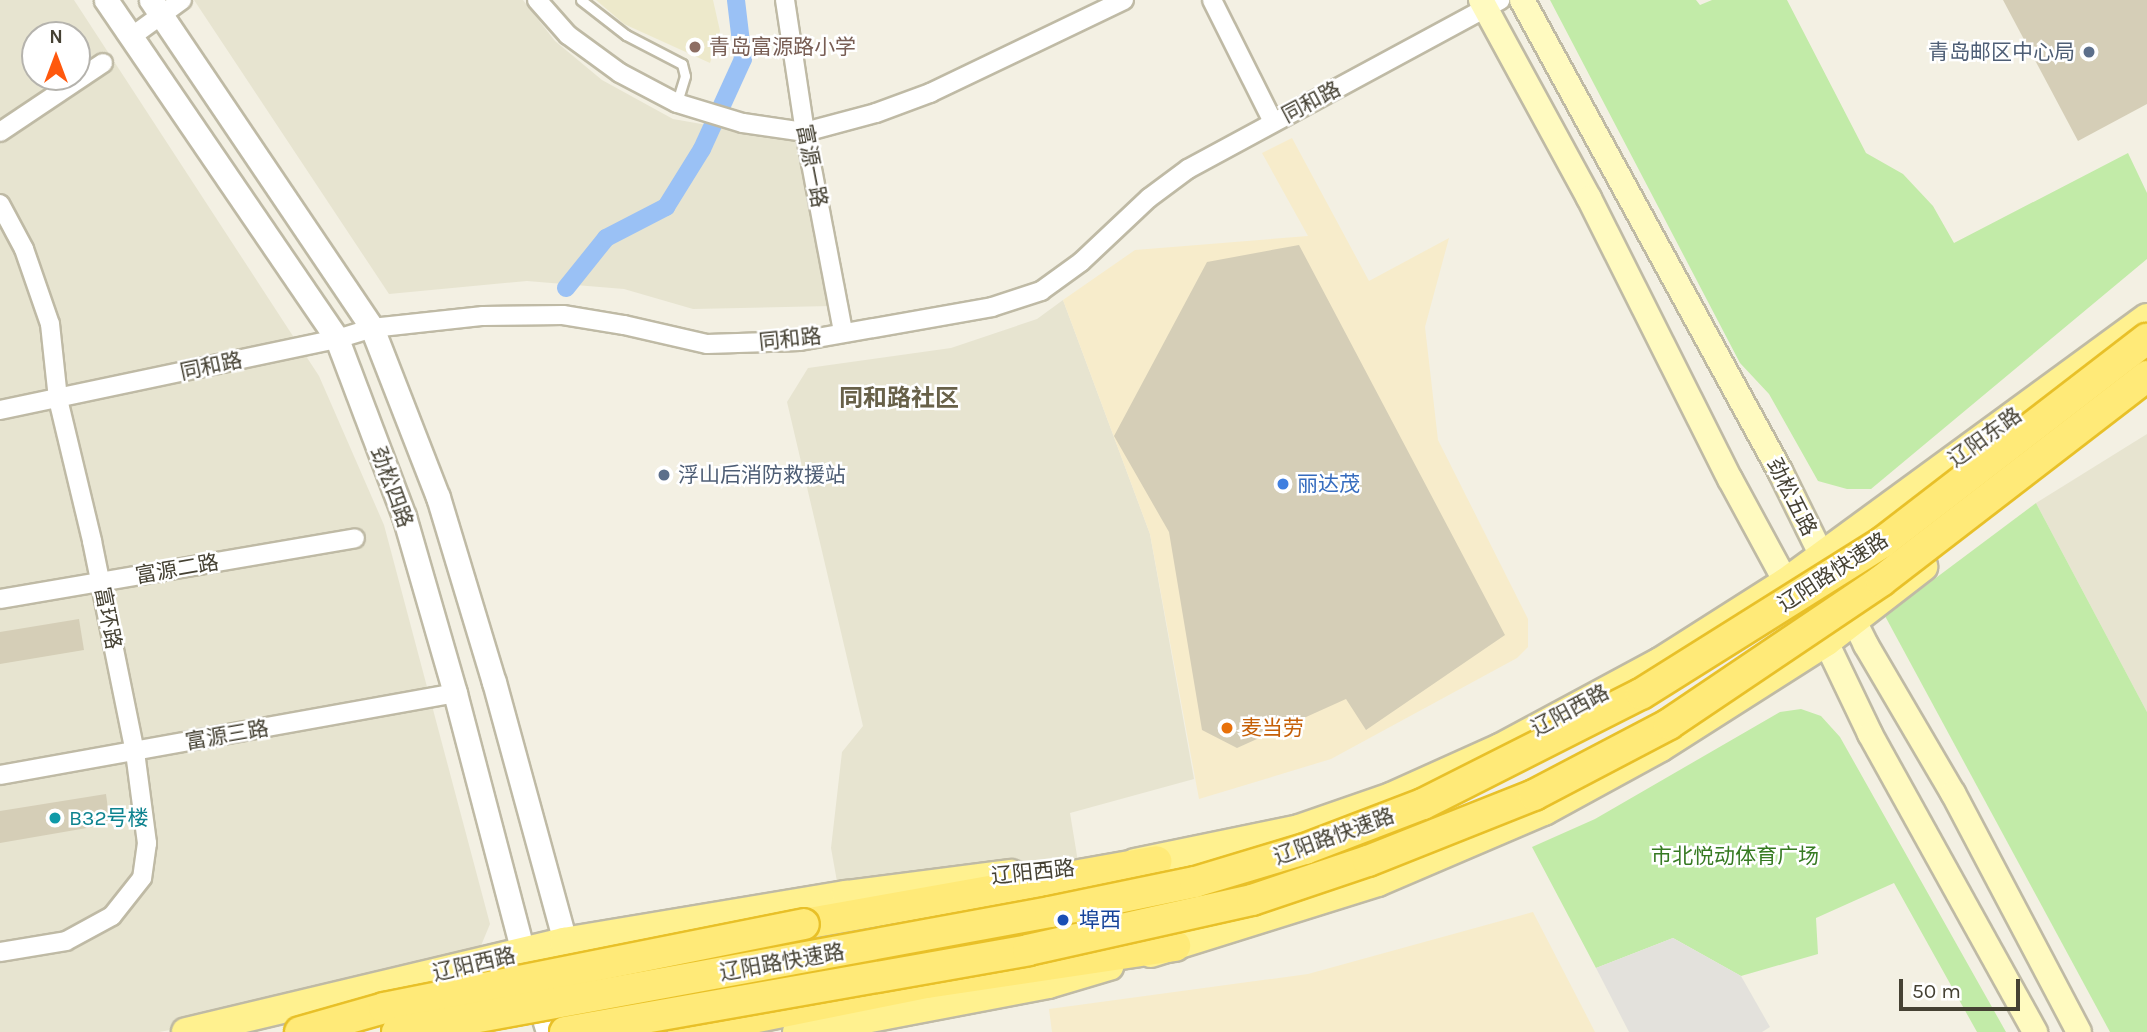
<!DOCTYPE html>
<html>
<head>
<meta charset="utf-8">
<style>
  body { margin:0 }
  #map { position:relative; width:2147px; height:1032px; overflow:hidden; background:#f3f0e3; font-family:Karla,"Noto Sans SC",sans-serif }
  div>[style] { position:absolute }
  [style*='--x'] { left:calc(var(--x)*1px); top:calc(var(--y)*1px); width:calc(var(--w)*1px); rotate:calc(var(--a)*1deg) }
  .residential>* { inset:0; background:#e7e4d0 }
  .commercial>* { inset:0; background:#f7eccb }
  .education>* { inset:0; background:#ede9cb }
  .green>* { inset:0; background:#c2eba8 }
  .parking>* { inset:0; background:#e3e1dc }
  .canal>* { height:18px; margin:-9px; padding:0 9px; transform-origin:9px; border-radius:9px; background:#9ac1f5 }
  .building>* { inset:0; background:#d5ceb7 }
  .roads { filter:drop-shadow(2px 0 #bfbaa5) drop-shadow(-2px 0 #bfbaa5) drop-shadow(0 2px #bfbaa5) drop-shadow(0 -2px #bfbaa5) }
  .service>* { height:9px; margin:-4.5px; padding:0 4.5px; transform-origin:4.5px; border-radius:4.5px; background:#fff }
  .minor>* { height:18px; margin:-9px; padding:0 9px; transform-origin:9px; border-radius:9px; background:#fff }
  .tertiary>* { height:23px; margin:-11.5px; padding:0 11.5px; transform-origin:11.5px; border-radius:11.5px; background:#fff }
  .secondary>* { height:24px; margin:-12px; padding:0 12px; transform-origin:12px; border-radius:12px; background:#fffac0 }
  .primary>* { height:28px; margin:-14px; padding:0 14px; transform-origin:14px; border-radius:14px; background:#fff18f }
  .trunk>* { height:30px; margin:-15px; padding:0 15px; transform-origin:15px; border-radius:15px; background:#ffea78 }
  .bridges { filter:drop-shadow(2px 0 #e8c028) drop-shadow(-2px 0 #e8c028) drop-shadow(0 2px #e8c028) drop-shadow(0 -2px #e8c028) }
  .trunk-bridge>* { height:30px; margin:-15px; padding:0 15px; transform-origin:15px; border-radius:15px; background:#ffea78 }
  .dots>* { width:19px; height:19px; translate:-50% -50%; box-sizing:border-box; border:4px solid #fff; border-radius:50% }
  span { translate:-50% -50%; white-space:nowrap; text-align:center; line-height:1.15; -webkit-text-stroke:5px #fff; paint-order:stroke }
  .education-label { font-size:21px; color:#785e54 }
  .left { translate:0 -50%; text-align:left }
  .service-label { font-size:21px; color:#4e5e75 }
  .right { translate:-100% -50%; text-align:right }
  .street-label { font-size:21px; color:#454133 }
  .shop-label { font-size:21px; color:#366cbe }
  .food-label { font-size:21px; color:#c56008 }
  .culture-label { font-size:21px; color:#0d838f }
  .park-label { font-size:21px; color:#367a22 }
  .transit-label { font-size:21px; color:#164399 }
  .quarter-label { font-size:24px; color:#686149; font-weight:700 }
  .north { position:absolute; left:21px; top:21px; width:70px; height:70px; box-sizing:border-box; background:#fff; border:2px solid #b5b3ad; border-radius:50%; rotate:0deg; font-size:19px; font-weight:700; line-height:28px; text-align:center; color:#454133 }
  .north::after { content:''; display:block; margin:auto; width:24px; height:32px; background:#ff580d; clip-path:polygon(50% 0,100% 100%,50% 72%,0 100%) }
  .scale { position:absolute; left:1899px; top:979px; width:121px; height:32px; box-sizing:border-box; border:4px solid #454133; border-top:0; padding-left:9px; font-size:21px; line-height:24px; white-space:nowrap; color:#454133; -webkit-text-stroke:5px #fff; paint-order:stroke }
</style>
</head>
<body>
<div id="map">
  <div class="residential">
    <i style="clip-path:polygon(evenodd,0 0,74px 0,319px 376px,384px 525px,490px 924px,468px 977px,159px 1032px,0 1032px,0 0,35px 35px,77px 35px,77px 77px,35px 77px,35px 35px)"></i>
    <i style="clip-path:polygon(194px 0,523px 0,555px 41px,602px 80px,673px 119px,799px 141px,831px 306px,693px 309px,624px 289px,527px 281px,389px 294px)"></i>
    <i style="clip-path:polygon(1063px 300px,1150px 534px,1194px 779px,1070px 813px,1079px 868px,841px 904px,831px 848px,842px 752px,863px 726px,787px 402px,808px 368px,951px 348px,1037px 319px)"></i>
    <i style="clip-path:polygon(2147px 434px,2147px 712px,2036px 503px)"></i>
  </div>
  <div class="commercial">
    <i style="clip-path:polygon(1292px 138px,1369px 281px,1449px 238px,1425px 327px,1438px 440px,1528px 619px,1528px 647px,1517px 658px,1331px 759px,1199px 799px,1150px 534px,1063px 300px,1135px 250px,1308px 236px,1262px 153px)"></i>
    <i style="clip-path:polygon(1533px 912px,1595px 1032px,1052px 1032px,1049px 1009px,1308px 974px)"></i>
  </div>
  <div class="education">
    <i style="clip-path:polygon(596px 0,713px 0,720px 31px,710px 63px,624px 24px)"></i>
  </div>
  <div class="green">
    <i style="clip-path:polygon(1550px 0,1696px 0,1700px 5px,1712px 0,1787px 0,1866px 153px,1903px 174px,1933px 206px,1954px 243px,2128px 153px,2147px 193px,2147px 259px,1871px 489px,1847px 489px,1818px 481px,1769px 394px,1740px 363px)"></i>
    <i style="clip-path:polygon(2036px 503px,2147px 712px,2147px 1032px,2110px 1032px,1885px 616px)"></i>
    <i style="clip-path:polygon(1801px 709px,1821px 716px,1840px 737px,2006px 1032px,1977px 1032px,1894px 883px,1816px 918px,1818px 954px,1741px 976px,1673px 938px,1596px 968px,1532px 847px,1595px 819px,1780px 712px)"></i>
  </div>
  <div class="parking">
    <i style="clip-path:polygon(1673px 938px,1741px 976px,1770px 1027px,1762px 1032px,1629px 1032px,1596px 968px)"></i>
  </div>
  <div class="canal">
    <i style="--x:566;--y:288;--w:64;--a:-51.3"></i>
    <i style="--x:606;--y:238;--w:68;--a:-27.3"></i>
    <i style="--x:666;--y:207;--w:68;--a:-58.2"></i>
    <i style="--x:702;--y:149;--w:99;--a:-65.5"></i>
    <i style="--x:743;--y:59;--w:59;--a:-96.8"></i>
  </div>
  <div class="building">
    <i style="clip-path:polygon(2003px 0,2147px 0,2147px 104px,2078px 141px)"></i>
    <i style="clip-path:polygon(1299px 245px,1505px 635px,1366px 730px,1346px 699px,1237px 748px,1202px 730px,1169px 532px,1114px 436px,1207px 262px)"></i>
    <i style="clip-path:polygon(79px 619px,84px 650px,0 664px,0 632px)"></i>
    <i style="clip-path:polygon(106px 794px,110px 824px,0 843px,0 811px)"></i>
  </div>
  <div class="roads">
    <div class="service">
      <i style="--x:581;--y:0;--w:57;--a:37.9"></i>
      <i style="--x:626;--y:35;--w:63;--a:27.4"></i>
      <i style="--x:682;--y:64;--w:12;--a:76"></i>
      <i style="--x:685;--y:76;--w:28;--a:107"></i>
    </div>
    <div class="minor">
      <i style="--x:537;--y:0;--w:47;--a:48.5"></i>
      <i style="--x:568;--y:35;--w:64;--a:36.2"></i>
      <i style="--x:620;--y:73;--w:64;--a:27.8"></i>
      <i style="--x:677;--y:103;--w:69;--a:16.9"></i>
      <i style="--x:743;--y:123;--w:63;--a:8.3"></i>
      <i style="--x:805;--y:132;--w:73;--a:-15"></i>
      <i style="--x:876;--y:113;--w:58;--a:-20.3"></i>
      <i style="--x:930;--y:93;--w:215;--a:-25.6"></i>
      <i style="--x:785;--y:0;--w:134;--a:81.4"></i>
      <i style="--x:805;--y:132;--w:204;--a:79.2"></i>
      <i style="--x:1212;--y:0;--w:136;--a:63.4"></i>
      <i style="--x:131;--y:37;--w:63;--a:-36"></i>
      <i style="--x:0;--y:132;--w:124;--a:-33.8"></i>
      <i style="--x:0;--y:204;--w:51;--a:61.9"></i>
      <i style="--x:24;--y:249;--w:79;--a:70.9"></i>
      <i style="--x:50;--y:324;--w:75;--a:83.9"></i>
      <i style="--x:58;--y:399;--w:146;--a:76.5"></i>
      <i style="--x:92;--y:541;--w:215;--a:78.5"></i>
      <i style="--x:135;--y:752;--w:92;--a:82.5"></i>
      <i style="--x:147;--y:843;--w:35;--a:98"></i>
      <i style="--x:142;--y:878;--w:48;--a:128.3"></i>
      <i style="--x:112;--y:916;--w:52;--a:151.5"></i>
      <i style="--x:66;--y:941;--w:67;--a:170.5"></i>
      <i style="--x:0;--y:410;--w:344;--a:-11.9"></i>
      <i style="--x:337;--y:339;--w:37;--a:-17"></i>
      <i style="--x:372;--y:328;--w:112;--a:-6.2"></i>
      <i style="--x:483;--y:316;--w:80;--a:-0.7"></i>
      <i style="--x:563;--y:315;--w:62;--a:9.3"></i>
      <i style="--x:624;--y:325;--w:85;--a:12.9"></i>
      <i style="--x:707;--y:344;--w:93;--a:-1.8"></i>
      <i style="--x:800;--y:341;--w:195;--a:-10"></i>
      <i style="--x:992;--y:307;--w:52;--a:-18.1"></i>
      <i style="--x:1041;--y:291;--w:49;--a:-35.9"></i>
      <i style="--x:1081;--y:262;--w:93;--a:-43.3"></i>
      <i style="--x:1149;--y:198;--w:49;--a:-36.6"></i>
      <i style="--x:1188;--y:169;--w:355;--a:-28.4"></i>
      <i style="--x:0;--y:599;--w:360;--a:-9.7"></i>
      <i style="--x:0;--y:775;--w:462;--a:-10.2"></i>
    </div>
    <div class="tertiary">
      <i style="--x:106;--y:0;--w:410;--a:55.7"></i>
      <i style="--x:337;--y:339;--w:189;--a:69.3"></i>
      <i style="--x:404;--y:516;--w:184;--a:73.9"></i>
      <i style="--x:455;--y:693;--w:268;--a:75.3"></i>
      <i style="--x:523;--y:952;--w:84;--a:72.6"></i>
      <i style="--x:151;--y:0;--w:396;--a:56"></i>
      <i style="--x:372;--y:328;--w:181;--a:68.7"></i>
      <i style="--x:438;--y:497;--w:193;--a:73.2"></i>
      <i style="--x:494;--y:682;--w:287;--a:74.7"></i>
    </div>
    <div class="secondary">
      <i style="--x:1481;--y:0;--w:226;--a:61.4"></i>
      <i style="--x:1589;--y:198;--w:314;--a:63.4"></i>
      <i style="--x:1730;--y:479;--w:117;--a:61.5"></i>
      <i style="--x:1786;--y:582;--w:72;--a:56.3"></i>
      <i style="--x:1826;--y:642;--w:102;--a:64.4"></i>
      <i style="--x:1870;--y:734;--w:341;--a:61"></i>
      <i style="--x:1522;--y:0;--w:537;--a:61.29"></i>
      <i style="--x:1780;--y:471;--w:194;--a:63.7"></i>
      <i style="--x:1866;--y:645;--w:172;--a:59.6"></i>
      <i style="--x:1953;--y:793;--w:270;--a:62.2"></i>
    </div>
    <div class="primary">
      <i style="--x:1135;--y:863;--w:167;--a:-11.7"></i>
      <i style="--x:1299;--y:829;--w:97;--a:-19.2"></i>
      <i style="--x:1391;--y:797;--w:120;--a:-24.2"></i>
      <i style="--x:1500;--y:748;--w:182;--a:-28.3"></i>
      <i style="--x:1660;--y:662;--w:149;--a:-32.4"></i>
      <i style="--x:1786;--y:582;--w:447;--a:-36.2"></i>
      <i style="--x:1151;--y:953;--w:238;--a:-17.4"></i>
      <i style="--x:1378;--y:882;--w:181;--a:-23.2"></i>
      <i style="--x:1544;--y:811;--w:133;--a:-28.7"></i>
      <i style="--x:1661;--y:747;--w:196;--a:-32.5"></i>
      <i style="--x:1826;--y:642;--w:123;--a:-37.7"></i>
      <i style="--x:186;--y:1032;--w:389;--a:-13.4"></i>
      <i style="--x:564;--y:942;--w:286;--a:-9.5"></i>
      <i style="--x:846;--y:895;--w:166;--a:-7.3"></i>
      <i style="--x:797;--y:1032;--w:256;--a:-10.8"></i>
      <i style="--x:1048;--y:984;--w:64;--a:-16.4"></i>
    </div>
    <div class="trunk">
      <i style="--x:804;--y:924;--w:358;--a:-10.1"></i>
      <i style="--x:683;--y:1032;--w:249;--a:-11.4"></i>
      <i style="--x:927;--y:983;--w:251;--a:-8.5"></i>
    </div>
  </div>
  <div class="bridges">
    <div class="trunk-bridge">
      <i style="--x:300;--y:1032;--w:87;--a:-15.9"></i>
      <i style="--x:384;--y:1008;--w:428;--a:-11.3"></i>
      <i style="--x:397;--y:1032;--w:664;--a:-10.41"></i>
      <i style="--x:1050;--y:912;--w:148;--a:-11.7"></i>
      <i style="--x:1195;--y:882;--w:115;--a:-16.7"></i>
      <i style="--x:1305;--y:849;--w:126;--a:-20.9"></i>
      <i style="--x:1423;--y:804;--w:244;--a:-26.8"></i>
      <i style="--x:1641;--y:694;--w:286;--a:-32.1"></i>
      <i style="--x:1883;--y:542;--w:333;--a:-37.6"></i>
      <i style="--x:565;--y:1032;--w:470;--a:-10"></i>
      <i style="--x:1028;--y:950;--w:230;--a:-12.6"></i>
      <i style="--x:1252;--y:900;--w:122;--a:-18.6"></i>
      <i style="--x:1368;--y:861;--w:179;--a:-21.7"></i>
      <i style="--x:1534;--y:795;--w:153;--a:-27.7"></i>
      <i style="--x:1669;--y:724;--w:256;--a:-34"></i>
      <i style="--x:1881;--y:581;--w:336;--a:-37.6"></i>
    </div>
  </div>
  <div class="dots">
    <i style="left:695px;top:47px;background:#8d6e63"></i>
    <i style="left:2089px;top:52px;background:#5c6f8a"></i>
    <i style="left:664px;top:475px;background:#5c6f8a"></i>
    <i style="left:1283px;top:484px;background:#3f7fe0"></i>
    <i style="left:1227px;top:728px;background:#e8710a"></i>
    <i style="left:55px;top:818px;background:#0f9aa8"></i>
    <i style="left:1063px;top:920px;background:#1a4fb4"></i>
  </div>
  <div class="education-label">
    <span class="left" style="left:709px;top:47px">青岛富源路小学</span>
  </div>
  <div class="service-label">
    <span class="right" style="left:2075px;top:52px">青岛邮区中心局</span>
    <span class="left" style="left:678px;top:475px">浮山后消防救援站</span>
  </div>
  <div class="street-label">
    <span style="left:1311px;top:102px;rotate:-28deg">同和路</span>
    <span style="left:812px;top:166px;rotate:79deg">富源一路</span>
    <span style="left:790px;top:339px;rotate:-6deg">同和路</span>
    <span style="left:211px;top:366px;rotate:-12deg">同和路</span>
    <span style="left:1985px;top:437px;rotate:-36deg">辽阳东路</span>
    <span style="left:392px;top:487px;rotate:70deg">劲松四路</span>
    <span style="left:1792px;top:497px;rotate:63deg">劲松五路</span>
    <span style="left:177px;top:569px;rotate:-10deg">富源二路</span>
    <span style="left:1833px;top:572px;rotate:-33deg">辽阳路快速路</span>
    <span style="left:108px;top:618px;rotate:79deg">富环路</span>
    <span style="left:1570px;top:710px;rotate:-28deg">辽阳西路</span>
    <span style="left:227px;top:735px;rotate:-10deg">富源三路</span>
    <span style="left:1334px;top:836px;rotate:-20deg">辽阳路快速路</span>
    <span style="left:1033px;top:872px;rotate:-6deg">辽阳西路</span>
    <span style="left:782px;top:962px;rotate:-10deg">辽阳路快速路</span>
    <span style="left:474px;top:964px;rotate:-13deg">辽阳西路</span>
  </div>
  <div class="shop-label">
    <span class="left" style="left:1297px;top:484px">丽达茂</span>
  </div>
  <div class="food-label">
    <span class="left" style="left:1241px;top:728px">麦当劳</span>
  </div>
  <div class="culture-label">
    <span class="left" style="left:69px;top:818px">B32号楼</span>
  </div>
  <div class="park-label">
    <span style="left:1735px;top:856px">市北悦动体育广场</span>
  </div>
  <div class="transit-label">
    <span class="left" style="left:1079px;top:920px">埠西</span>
  </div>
  <div class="quarter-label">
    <span style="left:899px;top:399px">同和路社区</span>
  </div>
  <div class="north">N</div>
  <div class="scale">50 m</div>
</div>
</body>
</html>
